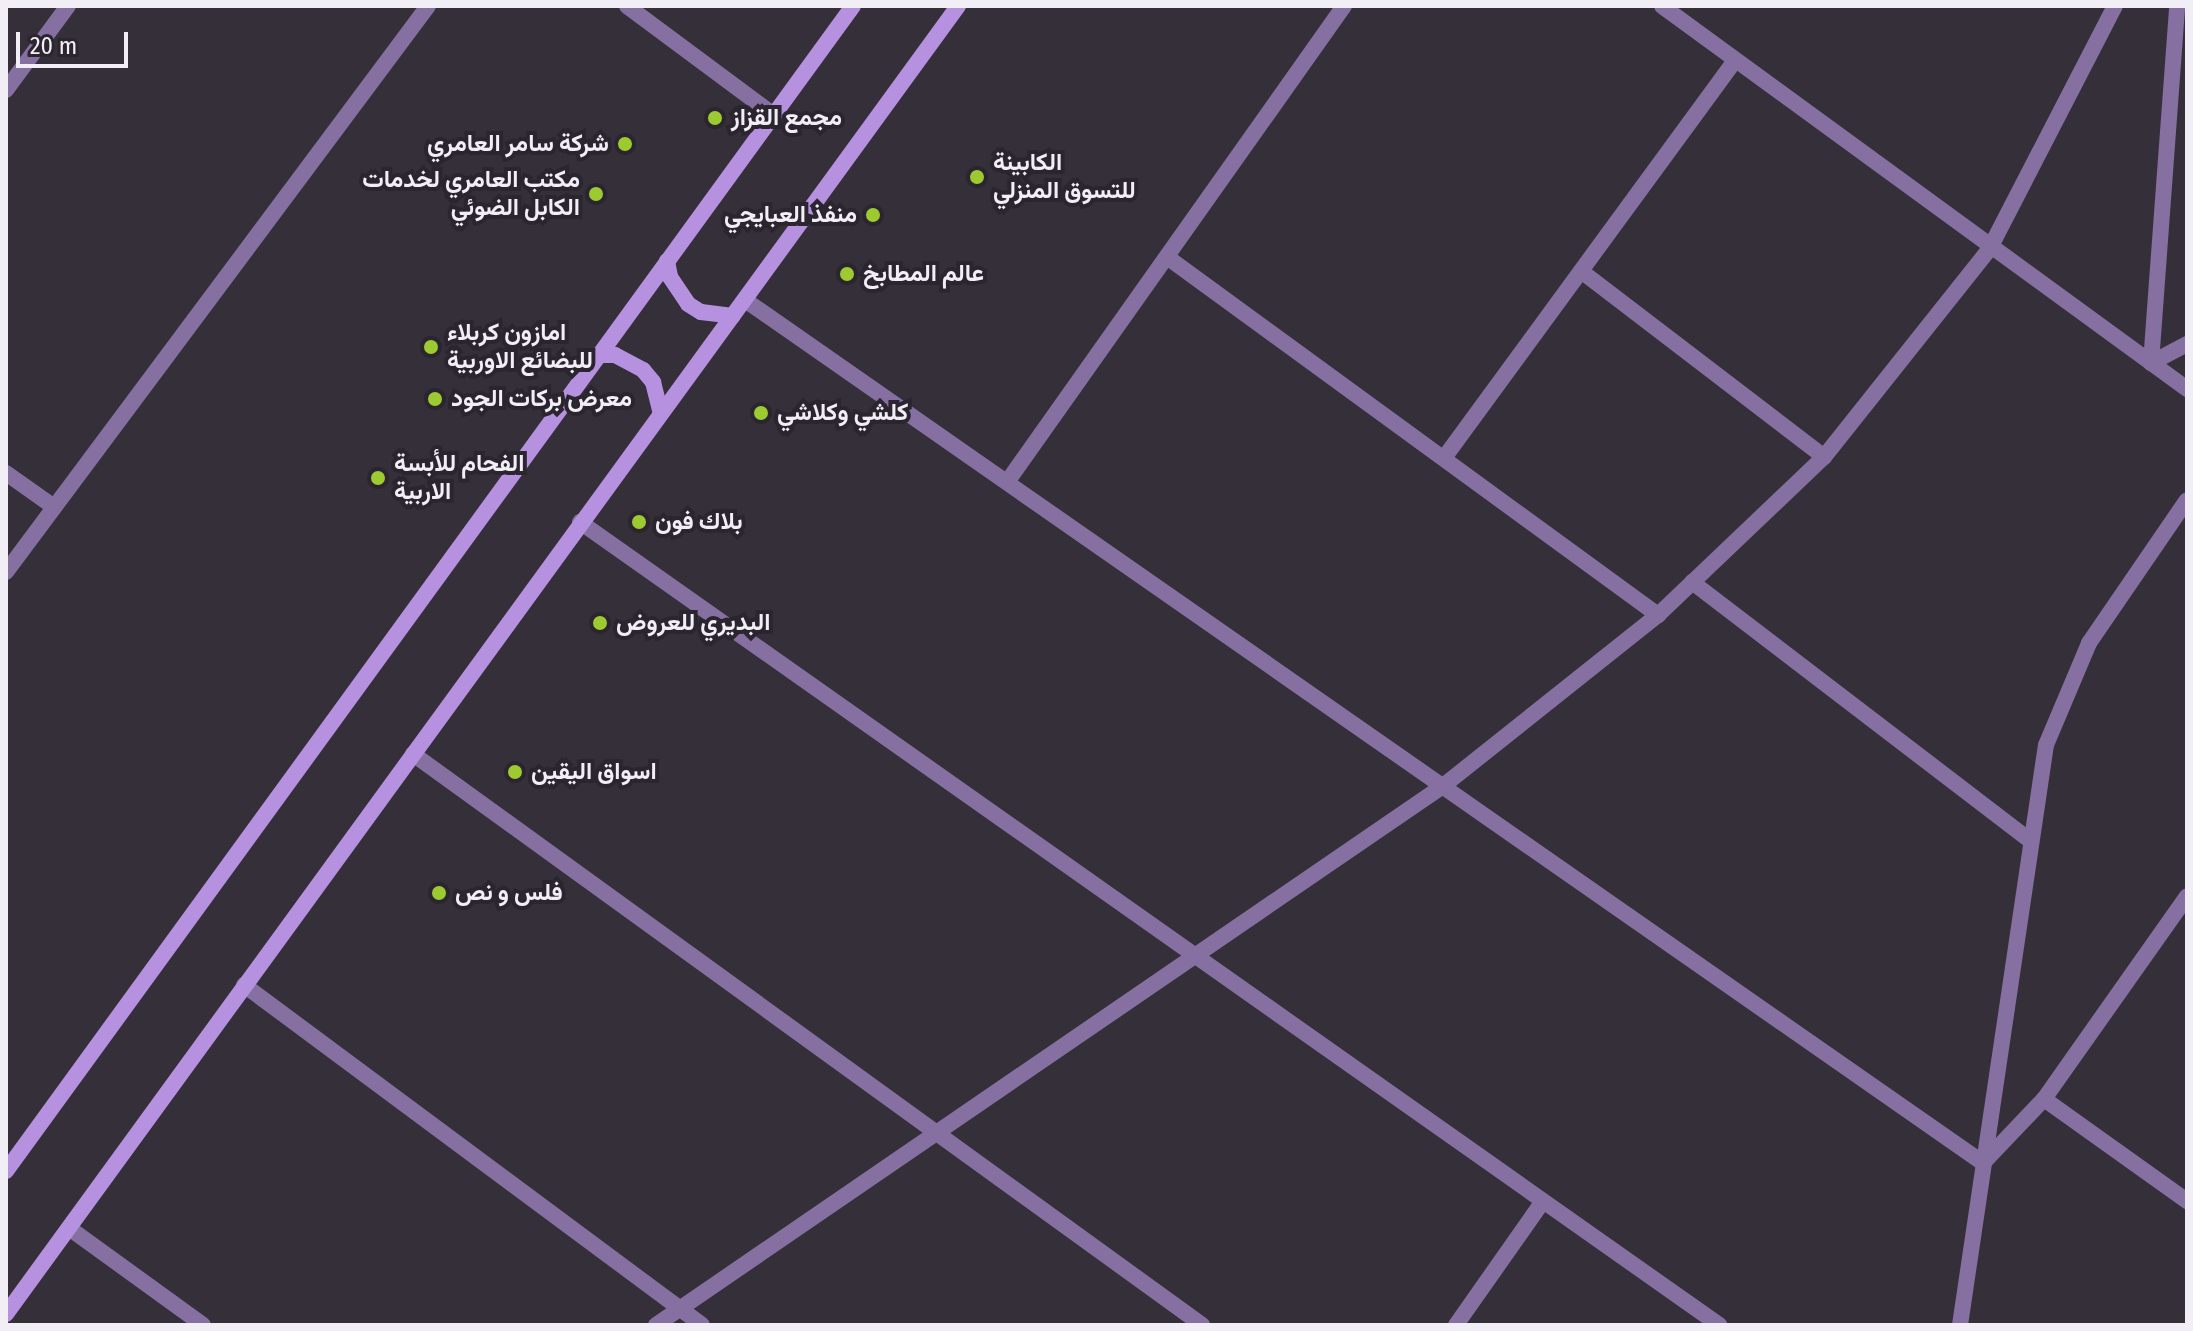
<!DOCTYPE html>
<html>
<head>
<meta charset="utf-8">
<style>
  body { margin:0 }
  #map { position:relative; width:2193px; height:1331px; overflow:hidden; background:#342f39; font-family:"Fira Sans Condensed",Vazirmatn,sans-serif }
  div>[style] { position:absolute }
  [style*='--x'] { left:calc(var(--x)*1px); top:calc(var(--y)*1px); width:calc(var(--w)*1px); rotate:calc(var(--a)*1deg) }
  .street>* { height:16px; margin:-8px; padding:0 8px; transform-origin:8px; border-radius:8px; background:#866fa1 }
  .secondary>* { height:16px; margin:-8px; padding:0 8px; transform-origin:8px; border-radius:8px; background:#b691e0 }
  .dots>* { width:22px; height:22px; translate:-50% -50%; box-sizing:border-box; border:4px solid #2a252f; border-radius:50% }
  span { translate:-50% -50%; white-space:nowrap; text-align:center; line-height:1.15; -webkit-text-stroke:8px #2a252f; paint-order:stroke }
  .poi-label { font-size:24px; color:#f1eef5; font-weight:700 }
  .left { translate:0 -50%; text-align:left }
  .right { translate:-100% -50%; text-align:right }
  .frame { position:absolute; inset:0; border:8px solid #f1eef5; pointer-events:none }
  .scale { position:absolute; left:16px; top:32px; width:112px; height:36px; box-sizing:border-box; border:4px solid #f1eef5; border-top:0; padding-left:10px; font-size:24px; line-height:28px; white-space:nowrap; color:#f1eef5; -webkit-text-stroke:6px #2a252f; paint-order:stroke }
</style>
</head>
<body>
<div id="map">
  <div class="street">
    <i style="--x:627;--y:6;--w:183;--a:36.6"></i>
    <i style="--x:1662;--y:6;--w:650;--a:36.11"></i>
    <i style="--x:6;--y:90;--w:104;--a:-53.6"></i>
    <i style="--x:1167;--y:257;--w:608;--a:36.1"></i>
    <i style="--x:1581;--y:271;--w:306;--a:37.4"></i>
    <i style="--x:745;--y:300;--w:1509;--a:34.88"></i>
    <i style="--x:1983;--y:1163;--w:88;--a:-46.4"></i>
    <i style="--x:2044;--y:1099;--w:248;--a:-54.8"></i>
    <i style="--x:2151;--y:363;--w:358;--a:-85.8"></i>
    <i style="--x:2151;--y:363;--w:41;--a:-27.8"></i>
    <i style="--x:1444;--y:458;--w:493;--a:-53.8"></i>
    <i style="--x:6;--y:473;--w:59;--a:35.3"></i>
    <i style="--x:1007;--y:482;--w:583;--a:-54.7"></i>
    <i style="--x:580;--y:522;--w:1394;--a:35.18"></i>
    <i style="--x:6;--y:572;--w:706;--a:-53.29"></i>
    <i style="--x:1692;--y:582;--w:425;--a:37.4"></i>
    <i style="--x:413;--y:754;--w:974;--a:35.89"></i>
    <i style="--x:244;--y:985;--w:570;--a:36.59"></i>
    <i style="--x:2044;--y:1099;--w:176;--a:35.5"></i>
    <i style="--x:69;--y:1228;--w:165;--a:35.9"></i>
    <i style="--x:656;--y:1325;--w:954;--a:-34.41"></i>
    <i style="--x:1443;--y:786;--w:275;--a:-38.5"></i>
    <i style="--x:1658;--y:615;--w:229;--a:-43.6"></i>
    <i style="--x:1824;--y:457;--w:267;--a:-51.5"></i>
    <i style="--x:1990;--y:248;--w:272;--a:-62.7"></i>
    <i style="--x:1456;--y:1325;--w:151;--a:-54.9"></i>
    <i style="--x:1960;--y:1325;--w:586;--a:-81.57"></i>
    <i style="--x:2046;--y:745;--w:111;--a:-67.1"></i>
    <i style="--x:2089;--y:643;--w:173;--a:-55.6"></i>
  </div>
  <div class="secondary">
    <i style="--x:667;--y:261;--w:16;--a:79"></i>
    <i style="--x:670;--y:277;--w:32;--a:56"></i>
    <i style="--x:688;--y:304;--w:15;--a:32"></i>
    <i style="--x:701;--y:312;--w:32;--a:7"></i>
    <i style="--x:600;--y:355;--w:15;--a:0"></i>
    <i style="--x:615;--y:355;--w:32;--a:28"></i>
    <i style="--x:643;--y:370;--w:16;--a:50"></i>
    <i style="--x:653;--y:382;--w:32;--a:76"></i>
    <i style="--x:6;--y:1171;--w:1440;--a:-53.98"></i>
    <i style="--x:6;--y:1314;--w:1618;--a:-53.95"></i>
  </div>
  <div class="dots">
    <i style="left:715px;top:118px;background:#9dca30"></i>
    <i style="left:625px;top:144px;background:#9dca30"></i>
    <i style="left:977px;top:177px;background:#9dca30"></i>
    <i style="left:596px;top:194px;background:#9dca30"></i>
    <i style="left:873px;top:215px;background:#9dca30"></i>
    <i style="left:847px;top:274px;background:#9dca30"></i>
    <i style="left:431px;top:347px;background:#9dca30"></i>
    <i style="left:435px;top:399px;background:#9dca30"></i>
    <i style="left:761px;top:413px;background:#9dca30"></i>
    <i style="left:378px;top:478px;background:#9dca30"></i>
    <i style="left:639px;top:522px;background:#9dca30"></i>
    <i style="left:600px;top:623px;background:#9dca30"></i>
    <i style="left:515px;top:772px;background:#9dca30"></i>
    <i style="left:439px;top:893px;background:#9dca30"></i>
  </div>
  <div class="poi-label">
    <span class="left" style="left:731px;top:118px">مجمع القزاز</span>
    <span class="right" style="left:609px;top:144px">شركة سامر العامري</span>
    <span class="left" style="left:993px;top:177px">الكابينة<br>للتسوق المنزلي</span>
    <span class="right" style="left:580px;top:194px">مكتب العامري لخدمات<br>الكابل الضوئي</span>
    <span class="right" style="left:857px;top:215px">منفذ العبايجي</span>
    <span class="left" style="left:863px;top:274px">عالم المطابخ</span>
    <span class="left" style="left:447px;top:347px">امازون كربلاء<br>للبضائع الاوربية</span>
    <span class="left" style="left:451px;top:399px">معرض بركات الجود</span>
    <span class="left" style="left:777px;top:413px">كلشي وكلاشي</span>
    <span class="left" style="left:394px;top:478px">الفحام للأبسة<br>الاربية</span>
    <span class="left" style="left:655px;top:522px">بلاك فون</span>
    <span class="left" style="left:616px;top:623px">البديري للعروض</span>
    <span class="left" style="left:531px;top:772px">اسواق اليقين</span>
    <span class="left" style="left:455px;top:893px">فلس و نص</span>
  </div>
  <div class="frame"></div>
  <div class="scale">20 m</div>
</div>
</body>
</html>
